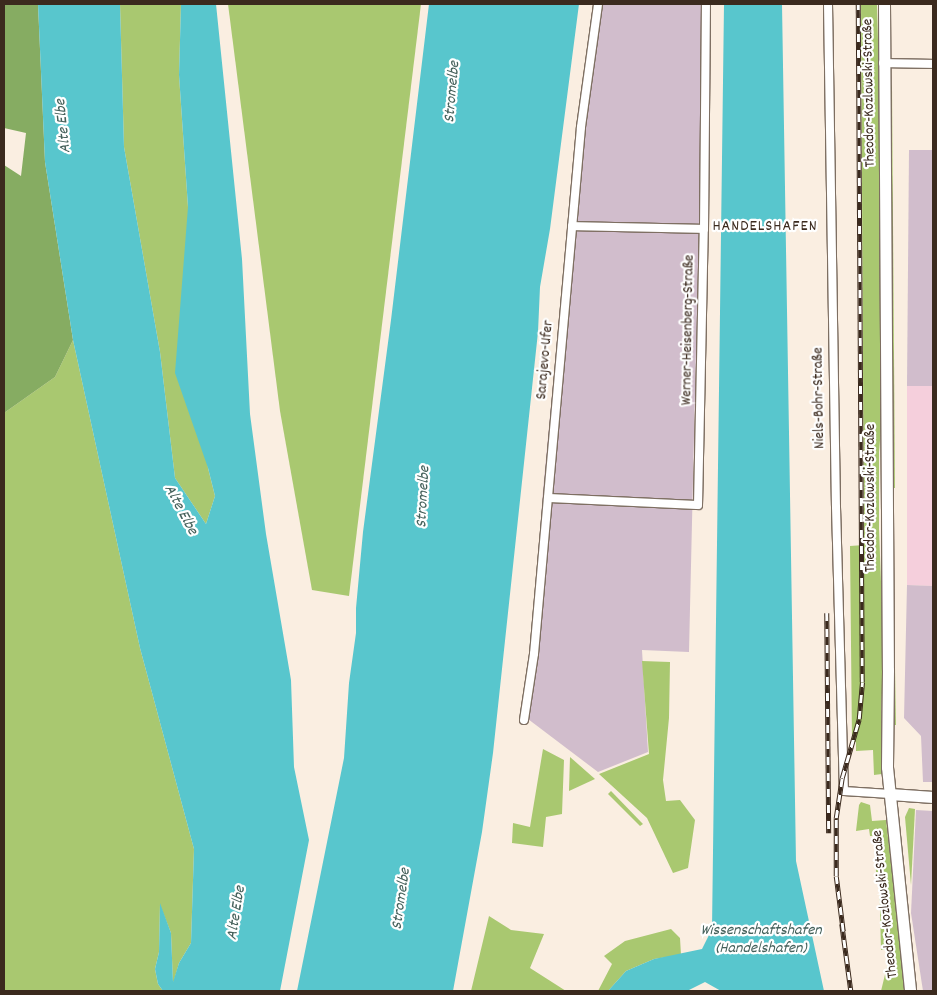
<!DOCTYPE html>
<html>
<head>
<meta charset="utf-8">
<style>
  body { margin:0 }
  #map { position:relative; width:937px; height:995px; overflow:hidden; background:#faeee1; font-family:Dekko,sans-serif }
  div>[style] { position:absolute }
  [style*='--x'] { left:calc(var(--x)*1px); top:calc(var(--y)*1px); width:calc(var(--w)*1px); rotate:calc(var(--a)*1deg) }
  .built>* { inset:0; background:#f5cfdc }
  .industrial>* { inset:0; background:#d1bdcc }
  .green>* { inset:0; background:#a9c870 }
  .forest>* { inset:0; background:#86ac62 }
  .water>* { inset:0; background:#58c6cd }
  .roads { filter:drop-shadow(1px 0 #7e6f62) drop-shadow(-1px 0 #7e6f62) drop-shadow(0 1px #7e6f62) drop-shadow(0 -1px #7e6f62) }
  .street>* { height:8px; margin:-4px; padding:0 4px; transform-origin:4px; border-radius:4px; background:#fff }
  .secondary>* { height:11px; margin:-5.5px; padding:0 5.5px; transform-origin:5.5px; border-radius:5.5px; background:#fff }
  .rail>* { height:4.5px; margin-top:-2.25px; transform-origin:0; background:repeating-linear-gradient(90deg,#fff 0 8px,#3b2a1e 0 16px); box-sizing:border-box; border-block:1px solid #3b2a1e }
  span { translate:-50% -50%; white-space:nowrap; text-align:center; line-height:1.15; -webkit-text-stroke:4.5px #fff; paint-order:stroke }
  .street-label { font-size:15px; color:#3b2a1e }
  .water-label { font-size:16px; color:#45615b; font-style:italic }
  .neighbourhood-label { font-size:16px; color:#3b2a1e; letter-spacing:1px }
  .frame { position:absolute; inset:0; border:5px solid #3b2a1e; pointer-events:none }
</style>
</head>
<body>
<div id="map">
  <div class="built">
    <i style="clip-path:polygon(907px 386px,933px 386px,933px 586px,907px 585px)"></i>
  </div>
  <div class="industrial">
    <i style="clip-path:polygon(593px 4px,704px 4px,689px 652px,642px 650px,648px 752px,598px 772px,524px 716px,532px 645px,543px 490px,577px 130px)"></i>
    <i style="clip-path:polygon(909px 150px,933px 150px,933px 386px,907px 386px)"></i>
    <i style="clip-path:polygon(907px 585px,933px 586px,933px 782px,923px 782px,921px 736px,904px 718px)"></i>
    <i style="clip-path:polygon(916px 810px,933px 811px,933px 991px,923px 991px,911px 913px)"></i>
  </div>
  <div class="green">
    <i style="clip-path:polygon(120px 4px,181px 4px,179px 75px,188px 207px,208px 468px,215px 496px,206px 524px,175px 478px,160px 352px,124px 147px)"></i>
    <i style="clip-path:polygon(228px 4px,421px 4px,349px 596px,312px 590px,280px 411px)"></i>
    <i style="clip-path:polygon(861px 4px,877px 4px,880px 112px,883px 405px,879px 452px,879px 529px,884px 661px,881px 709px,882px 774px,874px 775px,873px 750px,856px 751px,856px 742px,852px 742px,850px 546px,864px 545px)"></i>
    <i style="clip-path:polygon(891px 85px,892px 87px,895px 488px,893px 488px)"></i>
    <i style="clip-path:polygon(73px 340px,140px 648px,194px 849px,191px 943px,179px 963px,173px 984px,171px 933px,160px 905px,159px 952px,155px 969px,158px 984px,163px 991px,4px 991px,4px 413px,55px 377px)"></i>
    <i style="clip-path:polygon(893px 553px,896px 725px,894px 725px,893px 559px)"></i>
    <i style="clip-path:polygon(642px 661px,670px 662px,669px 718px,663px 780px,666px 801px,680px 800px,695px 820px,688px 868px,673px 873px,647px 818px,599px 774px,649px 754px)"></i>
    <i style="clip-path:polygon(543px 749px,564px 760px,562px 814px,546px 817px,543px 847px,512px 843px,513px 823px,530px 827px)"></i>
    <i style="clip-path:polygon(570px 757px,595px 779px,569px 791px)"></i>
    <i style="clip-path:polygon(611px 791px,643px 824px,640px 826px,608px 794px)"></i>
    <i style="clip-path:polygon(861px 802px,870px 805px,872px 821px,886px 820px,906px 991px,881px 991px,891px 950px,881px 950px,879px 872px,876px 872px,875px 842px,877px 836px,870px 836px,869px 829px,856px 831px,859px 805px)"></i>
    <i style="clip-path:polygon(909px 808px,915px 809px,911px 885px,905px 817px)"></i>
    <i style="clip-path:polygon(489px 916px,511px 930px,544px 934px,530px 968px,566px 991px,471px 991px)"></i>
    <i style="clip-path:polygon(671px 929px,680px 938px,681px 955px,654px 959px,626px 971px,608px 991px,598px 991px,612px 964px,604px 956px,625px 941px)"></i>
  </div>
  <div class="forest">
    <i style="clip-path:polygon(4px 4px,38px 4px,45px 162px,73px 340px,55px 377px,4px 413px,4px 165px,21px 176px,26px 133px,4px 128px)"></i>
  </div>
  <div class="water">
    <i style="clip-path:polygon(38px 4px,120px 4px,124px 147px,160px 352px,175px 478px,206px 524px,215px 496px,208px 468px,175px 373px,188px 207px,179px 75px,181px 4px,216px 4px,242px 259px,250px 414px,266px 534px,291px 680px,294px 767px,309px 840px,280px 991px,163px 991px,158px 984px,155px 969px,159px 952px,160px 903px,171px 933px,173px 982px,179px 963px,191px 943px,194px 849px,140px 648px,73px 340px,45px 162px)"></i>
    <i style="clip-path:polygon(429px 4px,579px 4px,550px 229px,540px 287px,538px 332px,493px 753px,482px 832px,453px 991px,297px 991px,344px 758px,349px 683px,356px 633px,356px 608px,363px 532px,391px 320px)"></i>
    <i style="clip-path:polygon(724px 4px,782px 4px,796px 861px,824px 991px,721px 991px,705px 982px,687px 991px,608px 991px,626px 971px,654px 959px,702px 949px,712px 929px)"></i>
  </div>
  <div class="roads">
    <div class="street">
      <i style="--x:828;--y:4;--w:503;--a:89.09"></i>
      <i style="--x:836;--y:507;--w:284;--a:88.4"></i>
      <i style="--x:844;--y:791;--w:46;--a:3.7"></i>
      <i style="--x:883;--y:63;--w:50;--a:1.1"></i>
      <i style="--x:572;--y:226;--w:132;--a:1.3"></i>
      <i style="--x:548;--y:498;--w:150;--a:2.7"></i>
      <i style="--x:698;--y:505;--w:276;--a:-88.8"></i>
      <i style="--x:704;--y:229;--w:225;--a:-89.5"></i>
      <i style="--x:524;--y:720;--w:67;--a:-81.4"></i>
      <i style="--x:534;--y:654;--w:529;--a:-84.9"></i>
      <i style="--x:581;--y:127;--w:124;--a:-82.1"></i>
    </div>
    <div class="secondary">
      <i style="--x:884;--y:4;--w:666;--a:89.66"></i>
      <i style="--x:888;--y:670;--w:97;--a:90.6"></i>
      <i style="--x:887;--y:767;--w:225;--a:84.1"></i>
      <i style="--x:890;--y:794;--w:43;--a:4"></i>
    </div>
  </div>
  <div class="rail">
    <i style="--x:827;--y:613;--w:220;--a:89.5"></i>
    <i style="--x:842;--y:924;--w:68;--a:82.3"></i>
    <i style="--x:843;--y:931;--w:55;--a:-97.3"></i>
    <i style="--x:836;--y:876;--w:58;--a:-90"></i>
    <i style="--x:836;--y:818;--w:40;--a:-81.5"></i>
    <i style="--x:842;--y:778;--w:61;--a:-73.9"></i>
    <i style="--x:859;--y:719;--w:37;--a:-85"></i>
    <i style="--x:862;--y:682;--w:678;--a:-90.34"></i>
  </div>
  <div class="street-label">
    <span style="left:870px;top:93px;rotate:-91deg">Theodor-Kozlowski-Straße</span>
    <span style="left:689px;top:330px;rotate:-89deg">Werner-Heisenberg-Straße</span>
    <span style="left:546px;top:360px;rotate:-85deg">Sarajevo-Ufer</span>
    <span style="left:820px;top:398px;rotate:-91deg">Niels-Bohr-Straße</span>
    <span style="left:872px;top:498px;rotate:-90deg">Theodor-Kozlowski-Straße</span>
    <span style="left:886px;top:904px;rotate:-96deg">Theodor-Kozlowski-Straße</span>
  </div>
  <div class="water-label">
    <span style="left:453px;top:92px;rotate:-85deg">Stromelbe</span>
    <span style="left:64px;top:126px;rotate:-96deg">Alte Elbe</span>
    <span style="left:424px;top:497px;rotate:-87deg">Stromelbe</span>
    <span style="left:180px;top:510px;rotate:62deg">Alte Elbe</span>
    <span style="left:402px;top:899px;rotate:-82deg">Stromelbe</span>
    <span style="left:237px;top:913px;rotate:-81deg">Alte Elbe</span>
    <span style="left:761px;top:940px">Wissenschaftshafen<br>(Handelshafen)</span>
  </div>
  <div class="neighbourhood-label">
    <span style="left:765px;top:227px">HANDELSHAFEN</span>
  </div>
  <div class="frame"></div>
</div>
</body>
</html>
